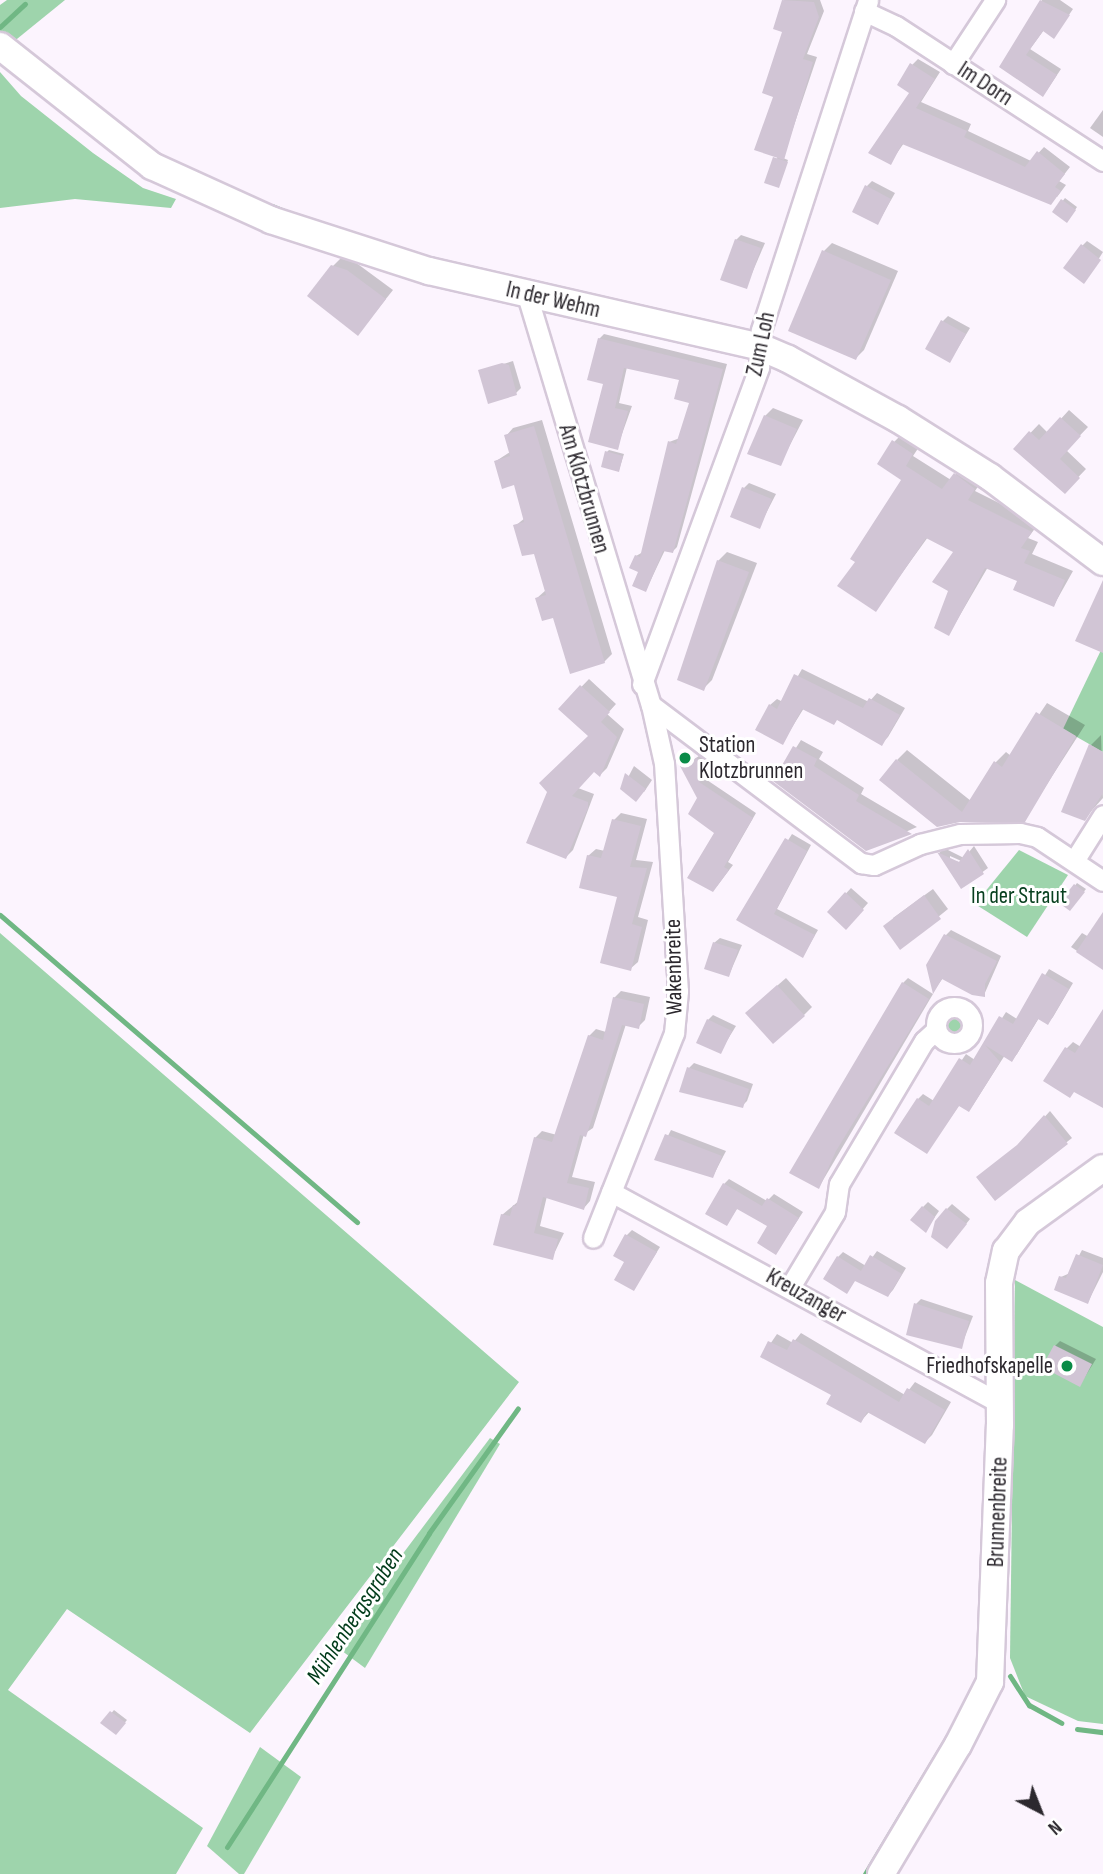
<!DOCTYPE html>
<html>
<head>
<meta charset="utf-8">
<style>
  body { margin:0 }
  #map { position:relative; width:1103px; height:1874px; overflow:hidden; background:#fcf4fe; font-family:"Sofia Sans Condensed",sans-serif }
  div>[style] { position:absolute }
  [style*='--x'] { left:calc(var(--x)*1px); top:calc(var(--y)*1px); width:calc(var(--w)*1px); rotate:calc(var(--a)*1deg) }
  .green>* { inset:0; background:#9ed4ac }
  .round { border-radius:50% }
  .shadow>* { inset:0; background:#0003 }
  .stream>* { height:5px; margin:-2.5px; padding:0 2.5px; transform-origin:2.5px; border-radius:2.5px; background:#70b784 }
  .building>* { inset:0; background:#d1c5d5 }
  .roads { filter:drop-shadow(2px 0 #d5c8d9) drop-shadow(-2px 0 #d5c8d9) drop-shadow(0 2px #d5c8d9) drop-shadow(0 -2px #d5c8d9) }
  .street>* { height:19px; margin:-9.5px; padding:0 9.5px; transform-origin:9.5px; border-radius:9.5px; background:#fff }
  .street>.ring { margin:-9.5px; padding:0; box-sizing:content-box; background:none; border:19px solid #fff; border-radius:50% }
  .secondary>* { height:26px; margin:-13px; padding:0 13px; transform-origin:13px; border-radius:13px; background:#fff }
  .dots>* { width:19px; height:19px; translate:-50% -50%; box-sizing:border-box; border:4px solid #fff; border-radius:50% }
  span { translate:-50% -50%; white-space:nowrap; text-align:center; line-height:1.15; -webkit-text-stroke:6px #fff; paint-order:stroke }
  .street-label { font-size:23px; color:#2c282e }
  .poi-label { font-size:23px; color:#2c282e }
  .left { translate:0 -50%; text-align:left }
  .right { translate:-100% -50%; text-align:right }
  .park-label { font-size:23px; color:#08401f }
  .water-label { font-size:24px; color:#013b1a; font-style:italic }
  .north { position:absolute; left:1005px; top:1776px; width:70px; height:70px; -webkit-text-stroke:5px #fff; paint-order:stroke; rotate:138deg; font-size:19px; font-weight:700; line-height:28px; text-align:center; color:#2c282e }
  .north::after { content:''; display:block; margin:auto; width:24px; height:32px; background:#2c282e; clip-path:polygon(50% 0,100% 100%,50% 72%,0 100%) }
</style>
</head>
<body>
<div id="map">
  <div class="green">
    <i style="clip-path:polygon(7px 0,65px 0,12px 43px,0 34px,0 5px)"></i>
    <i style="clip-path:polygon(0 72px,21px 96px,93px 153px,143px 188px,176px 199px,171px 208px,75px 199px,0 208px)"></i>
    <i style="clip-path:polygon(1103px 646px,1103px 752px,1063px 729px)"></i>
    <i style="clip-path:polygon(1019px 850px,1068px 875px,1027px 937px,975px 904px)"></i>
    <i style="clip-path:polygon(0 933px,519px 1382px,250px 1733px,67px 1609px,8px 1690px,203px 1828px,176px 1874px,0 1874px)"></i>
    <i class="round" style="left:945px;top:1016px;width:20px;height:20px"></i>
    <i style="clip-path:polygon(1015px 1280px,1103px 1327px,1103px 1724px,1078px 1721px,1025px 1696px,1010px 1658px)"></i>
    <i style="clip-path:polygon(490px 1438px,500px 1444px,365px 1668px,334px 1645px)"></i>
    <i style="clip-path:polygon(260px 1747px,301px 1777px,244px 1874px,239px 1874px,207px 1846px)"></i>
  </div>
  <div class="shadow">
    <i style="clip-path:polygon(784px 0,820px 0,824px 11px,807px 54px,817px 57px,783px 158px,788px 160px,778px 186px,775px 96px,785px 31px,775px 27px)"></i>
    <i style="clip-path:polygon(1042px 0,1060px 0,1073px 9px,1058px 31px,1044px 30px,1030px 49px,1061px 69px,1047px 90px,1001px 66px)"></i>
    <i style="clip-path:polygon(918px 59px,940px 72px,921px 102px,971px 124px,968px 131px,1031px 161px,1044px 147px,1070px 167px,1059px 181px,1066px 185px,1057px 197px,904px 143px,890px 163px,912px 92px,912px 65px)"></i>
    <i style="clip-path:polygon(1103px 110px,1103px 137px,1090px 128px)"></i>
    <i style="clip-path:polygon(872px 181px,895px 193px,878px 223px,867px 186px)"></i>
    <i style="clip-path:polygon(1065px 198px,1077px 207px,1069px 219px,1054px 212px)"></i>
    <i style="clip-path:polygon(741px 235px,765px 243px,746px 287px,736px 240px)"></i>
    <i style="clip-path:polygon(1087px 241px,1103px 252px,1088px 276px,1082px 246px)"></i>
    <i style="clip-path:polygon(832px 243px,898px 271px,864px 350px,856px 358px,824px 251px)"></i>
    <i style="clip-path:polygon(341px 258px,355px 262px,393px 290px,358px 334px,333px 266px)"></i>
    <i style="clip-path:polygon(948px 316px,970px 328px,950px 361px,943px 321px)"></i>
    <i style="clip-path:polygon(604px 334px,727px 364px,677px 547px,672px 552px,665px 550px,646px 590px,636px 556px,643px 552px,669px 442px,680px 438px,691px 402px,681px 379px,627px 367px,619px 403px,632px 406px,617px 448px,599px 339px)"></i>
    <i style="clip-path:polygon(513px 361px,521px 388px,516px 393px,480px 371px)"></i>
    <i style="clip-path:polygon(773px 408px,803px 420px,780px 464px,765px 416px)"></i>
    <i style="clip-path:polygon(1069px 410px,1088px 427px,1066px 450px,1086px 469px,1065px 491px,1015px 449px,1039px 424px,1048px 433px)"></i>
    <i style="clip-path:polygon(542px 420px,612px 654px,604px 662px,537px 598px,546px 590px,535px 552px,515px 526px,525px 518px,515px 483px,496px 461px,510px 452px,506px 436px,513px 428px)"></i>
    <i style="clip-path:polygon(903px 433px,921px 444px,913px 456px,951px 480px,964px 465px,983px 479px,975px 491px,1039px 523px,1028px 538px,1038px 542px,1032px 554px,1073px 571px,1054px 605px,1019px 580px,988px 567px,949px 634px,956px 551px,928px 537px,876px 609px,858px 561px,904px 480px,894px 442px)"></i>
    <i style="clip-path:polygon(609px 450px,624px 454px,619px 470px,607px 452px)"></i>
    <i style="clip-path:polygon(749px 483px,776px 494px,759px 527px,744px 488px)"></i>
    <i style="clip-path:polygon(727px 552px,757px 563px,712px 680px,703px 689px,718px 561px)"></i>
    <i style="clip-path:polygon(802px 669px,869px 702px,877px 693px,905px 708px,888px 737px,882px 743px,838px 718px,804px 708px,783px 742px,770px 705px,777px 699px,783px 702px)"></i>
    <i style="clip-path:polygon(589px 679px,616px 704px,607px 714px,624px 729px,607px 768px,600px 775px,594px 770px,578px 788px,594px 794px,573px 850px,566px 857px,529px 842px,591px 735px,561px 708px)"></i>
    <i style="clip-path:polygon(1047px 703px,1085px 725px,1024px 820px,960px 820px,897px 760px,907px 750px,971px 801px,996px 762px,1006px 752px,1011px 756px)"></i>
    <i style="clip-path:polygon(1101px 735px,1103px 798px,1084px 819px,1091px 745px)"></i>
    <i style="clip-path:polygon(801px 740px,823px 752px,819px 759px,864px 788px,861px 794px,917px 827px,866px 849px,775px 781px)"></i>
    <i style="clip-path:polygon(702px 754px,719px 768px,704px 778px,756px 813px,728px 862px,733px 865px,717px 886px,716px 832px,682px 767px)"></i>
    <i style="clip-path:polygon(634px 766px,652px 780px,644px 792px,622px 789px)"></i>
    <i style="clip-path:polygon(621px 813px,647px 819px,636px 860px,653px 862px,638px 917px,648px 920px,638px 962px,630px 969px,619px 896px,588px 856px,596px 849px,605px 851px,614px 820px)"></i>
    <i style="clip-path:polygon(792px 834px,811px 845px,777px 909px,818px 930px,803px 956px,738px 919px)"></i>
    <i style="clip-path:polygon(evenodd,974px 846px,988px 868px,962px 887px,939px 853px,944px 848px,964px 858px,974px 846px,950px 856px,968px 864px,950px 860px,950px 856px)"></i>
    <i style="clip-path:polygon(1077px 883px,1086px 889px,1070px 909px,1062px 903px)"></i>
    <i style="clip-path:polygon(851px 888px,868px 903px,846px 928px,829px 912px)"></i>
    <i style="clip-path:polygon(933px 889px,948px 909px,901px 947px,893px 918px)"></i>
    <i style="clip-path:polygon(1103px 915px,1103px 968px,1071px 947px,1082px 933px,1089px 937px)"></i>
    <i style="clip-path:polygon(951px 930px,1001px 956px,984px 995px,943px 978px,934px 990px,946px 935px)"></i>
    <i style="clip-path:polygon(720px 938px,742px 945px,729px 975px,714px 943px)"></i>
    <i style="clip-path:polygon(1049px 969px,1073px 983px,1053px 1017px,1048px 1023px,1039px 1018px,1017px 1054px,1012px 1060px,1005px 1055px,973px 1105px,960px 1104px,927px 1152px,918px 1099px,923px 1094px,934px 1101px,966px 1054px,975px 1060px,1006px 1012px,1017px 1019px)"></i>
    <i style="clip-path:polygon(786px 978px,812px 1007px,804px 1015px,755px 1005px)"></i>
    <i style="clip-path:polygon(908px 978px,933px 994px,819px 1187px,903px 983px)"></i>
    <i style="clip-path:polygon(621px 991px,650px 997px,645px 1020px,638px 1027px,626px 1024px,593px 1128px,584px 1134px,572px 1177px,595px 1182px,590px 1201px,584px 1208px,547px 1196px,540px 1226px,564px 1233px,552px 1258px,502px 1215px,520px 1200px,535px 1138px,542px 1131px,557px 1135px,589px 1036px,596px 1029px,606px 1032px,614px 998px)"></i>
    <i style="clip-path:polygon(1103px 1013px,1103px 1106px,1066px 1049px,1073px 1042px,1081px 1047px)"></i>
    <i style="clip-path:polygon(713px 1015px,736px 1026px,720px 1052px,708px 1020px)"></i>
    <i style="clip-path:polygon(694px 1063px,753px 1084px,747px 1101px,742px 1106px,689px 1068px)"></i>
    <i style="clip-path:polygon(1050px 1111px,1072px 1138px,995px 1198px,1023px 1141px)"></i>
    <i style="clip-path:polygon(671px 1130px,726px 1151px,713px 1176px,656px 1159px)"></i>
    <i style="clip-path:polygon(729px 1179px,767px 1201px,774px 1194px,803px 1212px,776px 1253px,769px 1226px,738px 1207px,727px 1224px,724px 1184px)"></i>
    <i style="clip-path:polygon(928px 1202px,939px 1211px,926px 1230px,923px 1207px)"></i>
    <i style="clip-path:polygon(952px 1204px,970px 1219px,952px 1242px,947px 1209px)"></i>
    <i style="clip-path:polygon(632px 1230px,660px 1247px,634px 1289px,627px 1262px,627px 1235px)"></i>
    <i style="clip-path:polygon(1082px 1250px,1103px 1258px,1103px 1272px,1088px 1302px,1061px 1277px,1070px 1273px)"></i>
    <i style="clip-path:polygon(877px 1251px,906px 1268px,893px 1290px,888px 1295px,856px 1279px,847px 1291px,838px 1257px,843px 1252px,866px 1266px)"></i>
    <i style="clip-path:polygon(921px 1299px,973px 1316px,961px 1347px,916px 1304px)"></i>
    <i style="clip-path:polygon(801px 1333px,905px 1395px,915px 1382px,951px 1402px,932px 1435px,925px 1442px,870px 1411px,861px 1421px,834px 1394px,762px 1356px,777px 1334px,793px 1343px)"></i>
    <i style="clip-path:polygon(1060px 1341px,1096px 1359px,1080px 1385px,1055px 1346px)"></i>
    <i style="clip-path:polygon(114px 1710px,127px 1720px,116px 1733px,103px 1723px)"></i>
  </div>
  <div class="stream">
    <i style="--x:0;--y:27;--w:34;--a:-43"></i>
    <i style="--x:272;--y:206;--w:16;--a:22"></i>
    <i style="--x:0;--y:915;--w:471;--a:40.7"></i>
    <i style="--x:1010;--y:1676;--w:35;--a:57"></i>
    <i style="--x:1029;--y:1705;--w:37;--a:29"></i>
    <i style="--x:1077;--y:1729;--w:26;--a:7"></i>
    <i style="--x:227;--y:1847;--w:373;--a:-57.2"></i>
    <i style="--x:429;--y:1533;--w:153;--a:-54.5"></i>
    <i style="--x:865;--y:1874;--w:165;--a:-59.1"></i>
  </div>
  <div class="building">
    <i style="clip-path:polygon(782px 0,814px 2px,819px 17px,803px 59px,813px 62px,784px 160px,754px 150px,773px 97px,762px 93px,782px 32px,773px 29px)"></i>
    <i style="clip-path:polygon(1040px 0,1070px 15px,1054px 39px,1043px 31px,1026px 55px,1057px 75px,1043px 97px,999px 67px)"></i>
    <i style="clip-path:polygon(910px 63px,935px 79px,916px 108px,967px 131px,964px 137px,1025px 167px,1037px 151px,1065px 174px,1055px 187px,1061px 191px,1051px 205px,902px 144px,891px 165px,868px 153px,909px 93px,897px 85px)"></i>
    <i style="clip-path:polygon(773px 157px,788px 162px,779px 188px,764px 183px)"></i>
    <i style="clip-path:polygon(865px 185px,891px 199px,878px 225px,852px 212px)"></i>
    <i style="clip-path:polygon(1061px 199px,1076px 210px,1067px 223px,1052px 212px)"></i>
    <i style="clip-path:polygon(735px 239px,761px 248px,747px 289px,720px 280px)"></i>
    <i style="clip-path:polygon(1081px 244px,1101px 260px,1084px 284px,1063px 268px)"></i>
    <i style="clip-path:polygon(822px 250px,891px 280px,856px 360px,788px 331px)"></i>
    <i style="clip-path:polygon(331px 265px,347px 270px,386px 299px,358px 336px,307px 296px)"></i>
    <i style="clip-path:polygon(941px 320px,966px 334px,950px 363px,925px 349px)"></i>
    <i style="clip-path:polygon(598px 338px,723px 369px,673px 553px,663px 551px,646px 592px,632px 586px,638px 572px,629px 568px,635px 555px,640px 557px,668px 441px,676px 444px,689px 403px,674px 399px,679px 380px,624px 368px,615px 408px,628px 411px,618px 450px,588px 442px,603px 384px,587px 380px)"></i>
    <i style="clip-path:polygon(502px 363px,509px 365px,517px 395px,488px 404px,478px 370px)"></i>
    <i style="clip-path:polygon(764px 415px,797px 429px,781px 466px,747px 454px)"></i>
    <i style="clip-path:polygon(1060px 417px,1081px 436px,1060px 459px,1080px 478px,1065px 494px,1013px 449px,1029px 431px,1039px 440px)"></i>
    <i style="clip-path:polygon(534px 426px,605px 663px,570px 674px,553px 618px,542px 621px,535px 598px,546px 595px,534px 554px,522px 556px,513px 525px,524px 522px,514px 485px,502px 489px,494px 461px,510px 456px,504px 435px)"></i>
    <i style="clip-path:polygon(892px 440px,913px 454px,906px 466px,942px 489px,954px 473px,975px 489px,968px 500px,1032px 532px,1021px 548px,1030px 551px,1024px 563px,1065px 580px,1054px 607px,1013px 590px,1017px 581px,985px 568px,949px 636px,934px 628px,948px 591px,932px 582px,953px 552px,926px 538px,876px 612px,837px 586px,855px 562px,850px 559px,901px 480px,877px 464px)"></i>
    <i style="clip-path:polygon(605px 451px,623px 456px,619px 472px,601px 467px)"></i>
    <i style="clip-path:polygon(742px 487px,772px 499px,760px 529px,730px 517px)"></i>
    <i style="clip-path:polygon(717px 560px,749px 572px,704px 691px,677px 680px)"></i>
    <i style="clip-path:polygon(1103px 580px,1103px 653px,1075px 641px)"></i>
    <i style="clip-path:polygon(794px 674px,863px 708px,869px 698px,900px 715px,882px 746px,837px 720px,834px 725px,802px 709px,783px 745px,755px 730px,769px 704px,777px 709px)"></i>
    <i style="clip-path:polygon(580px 685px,610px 712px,601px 722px,617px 737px,600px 777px,594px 772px,572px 796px,588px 802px,588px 808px,566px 859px,526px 843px,547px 792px,539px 783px,588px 736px,558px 709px)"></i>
    <i style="clip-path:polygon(1036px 712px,1076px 736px,1025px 822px,960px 822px,937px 827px,879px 780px,896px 759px,962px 812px,994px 761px,1002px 767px)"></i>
    <i style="clip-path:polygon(1089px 744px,1103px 752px,1103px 793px,1085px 821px,1061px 812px)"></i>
    <i style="clip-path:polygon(793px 746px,817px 759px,814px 766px,859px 795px,856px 801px,912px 834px,866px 851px,773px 781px)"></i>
    <i style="clip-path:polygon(697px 758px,716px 774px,699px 782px,753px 818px,724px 867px,729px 870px,713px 892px,687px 878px,714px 833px,688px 814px,697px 798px,680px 766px)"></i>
    <i style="clip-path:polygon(625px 773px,646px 789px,636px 802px,620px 789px)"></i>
    <i style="clip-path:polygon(612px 819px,641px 826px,630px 867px,647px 868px,632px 924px,642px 927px,631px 971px,600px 963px,617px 897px,579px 888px,587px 855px,601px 858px)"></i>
    <i style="clip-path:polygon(785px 838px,807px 851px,774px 914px,815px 935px,803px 958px,736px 920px)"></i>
    <i style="clip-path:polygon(968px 849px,984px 874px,961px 889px,937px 852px,959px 862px)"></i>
    <i style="clip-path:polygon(1074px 884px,1085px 892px,1070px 911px,1059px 903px)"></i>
    <i style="clip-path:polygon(845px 892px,864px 910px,846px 930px,827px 912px)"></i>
    <i style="clip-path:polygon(924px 895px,941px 919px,900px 950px,883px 926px)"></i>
    <i style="clip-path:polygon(1103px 912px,1103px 970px,1076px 952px)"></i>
    <i style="clip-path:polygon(944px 934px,997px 961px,985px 984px,985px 997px,972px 995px,942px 979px,933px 994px,926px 965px)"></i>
    <i style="clip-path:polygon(713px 942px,738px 950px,729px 977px,704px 969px)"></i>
    <i style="clip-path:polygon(1042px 973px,1069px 989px,1048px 1025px,1038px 1019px,1012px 1062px,985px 1045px,1000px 1062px,969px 1112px,959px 1106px,927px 1154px,894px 1133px,917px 1098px,929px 1106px,959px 1058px,970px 1065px,999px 1016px,1013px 1024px)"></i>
    <i style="clip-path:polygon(902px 982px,929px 999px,836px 1151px,819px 1189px,789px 1173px)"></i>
    <i style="clip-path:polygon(777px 985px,805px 1016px,773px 1044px,745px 1013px)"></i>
    <i style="clip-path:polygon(613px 997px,644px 1004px,639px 1029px,622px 1025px,586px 1137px,580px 1135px,567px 1183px,589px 1188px,584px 1210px,543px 1197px,534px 1233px,558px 1239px,553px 1260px,493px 1245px,501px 1214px,510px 1216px,513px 1205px,516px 1206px,534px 1137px,552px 1142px,588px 1035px,603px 1040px)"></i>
    <i style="clip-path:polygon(1103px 1009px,1103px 1108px,1074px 1092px,1070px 1098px,1043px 1081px,1065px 1047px,1075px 1053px)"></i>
    <i style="clip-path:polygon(707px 1019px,732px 1031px,721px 1054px,696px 1043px)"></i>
    <i style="clip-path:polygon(687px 1067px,749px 1089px,743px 1108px,679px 1092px)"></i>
    <i style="clip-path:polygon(1044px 1115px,1068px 1144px,995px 1201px,976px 1177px,1017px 1145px)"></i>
    <i style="clip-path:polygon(665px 1134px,722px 1156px,713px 1178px,654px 1160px)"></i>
    <i style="clip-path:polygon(723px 1183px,762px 1206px,767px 1198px,799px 1218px,776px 1255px,757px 1243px,767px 1226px,737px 1209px,727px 1226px,705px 1214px)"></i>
    <i style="clip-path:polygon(922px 1206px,935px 1217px,926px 1233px,910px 1220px)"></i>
    <i style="clip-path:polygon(946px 1208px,967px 1224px,947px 1249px,931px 1237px,935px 1221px)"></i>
    <i style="clip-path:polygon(625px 1234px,657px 1252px,634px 1291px,614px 1280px,624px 1262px,613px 1256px)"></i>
    <i style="clip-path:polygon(1076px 1254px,1103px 1265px,1088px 1304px,1054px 1290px,1059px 1276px,1066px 1278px)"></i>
    <i style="clip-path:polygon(870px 1255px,902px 1274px,888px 1297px,855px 1281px,847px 1294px,823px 1279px,837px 1256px,861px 1271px)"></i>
    <i style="clip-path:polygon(914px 1303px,969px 1321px,962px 1349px,906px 1335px)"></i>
    <i style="clip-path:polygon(793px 1339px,899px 1402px,907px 1388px,945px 1410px,925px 1444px,867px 1412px,861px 1423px,826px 1404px,831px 1395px,760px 1357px,768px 1341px,787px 1350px)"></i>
    <i style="clip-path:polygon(1054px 1345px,1092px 1364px,1080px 1387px,1042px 1367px)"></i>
    <i style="clip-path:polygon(110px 1711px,126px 1723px,116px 1735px,100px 1723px)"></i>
  </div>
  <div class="roads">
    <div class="street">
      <i style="--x:864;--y:11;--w:35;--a:25"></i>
      <i style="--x:896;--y:26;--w:247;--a:33.1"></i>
      <i style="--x:953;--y:64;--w:77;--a:-56.7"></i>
      <i style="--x:527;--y:295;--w:428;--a:73.2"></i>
      <i style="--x:651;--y:705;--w:59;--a:77.4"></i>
      <i style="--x:664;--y:763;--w:228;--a:86.5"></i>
      <i style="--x:678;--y:991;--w:42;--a:95.4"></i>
      <i style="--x:674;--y:1033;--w:220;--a:111.6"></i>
      <i style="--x:642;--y:684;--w:338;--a:-69.7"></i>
      <i style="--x:759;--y:367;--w:37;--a:-87"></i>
      <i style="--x:761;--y:330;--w:347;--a:-72"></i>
      <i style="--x:651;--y:705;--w:263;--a:37"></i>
      <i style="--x:861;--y:863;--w:13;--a:9"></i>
      <i style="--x:874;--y:865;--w:51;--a:-24.5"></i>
      <i style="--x:920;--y:844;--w:41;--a:-14"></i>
      <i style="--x:960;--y:834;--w:60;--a:-1"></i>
      <i style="--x:1020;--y:833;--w:17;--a:13"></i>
      <i style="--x:1037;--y:837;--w:79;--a:33.7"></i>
      <i style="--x:1074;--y:861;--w:54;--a:-57.8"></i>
      <i class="ring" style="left:936px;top:1007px;width:17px;height:17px"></i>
      <i style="--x:611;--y:1192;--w:443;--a:28.5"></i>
      <i style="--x:790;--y:1287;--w:87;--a:-59"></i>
      <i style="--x:835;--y:1212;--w:28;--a:-82"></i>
      <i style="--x:839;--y:1184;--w:166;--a:-59.3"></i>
      <i style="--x:924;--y:1041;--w:16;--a:-43"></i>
    </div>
    <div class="secondary">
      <i style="--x:0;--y:46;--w:194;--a:38.3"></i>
      <i style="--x:152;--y:166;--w:131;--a:24.4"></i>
      <i style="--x:271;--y:220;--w:166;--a:17.9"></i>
      <i style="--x:429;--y:271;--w:340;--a:12.9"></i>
      <i style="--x:760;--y:347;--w:30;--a:23"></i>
      <i style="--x:788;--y:359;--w:125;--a:28.6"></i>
      <i style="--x:898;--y:419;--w:109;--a:32.2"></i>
      <i style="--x:990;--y:477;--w:141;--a:37"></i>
      <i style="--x:881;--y:1874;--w:150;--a:-59.2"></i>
      <i style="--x:958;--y:1745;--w:71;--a:-63.1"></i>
      <i style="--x:990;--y:1682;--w:257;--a:-87.8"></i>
      <i style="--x:1000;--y:1425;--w:142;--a:-90.4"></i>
      <i style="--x:999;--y:1283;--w:33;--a:-78"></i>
      <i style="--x:1006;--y:1251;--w:36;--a:-53"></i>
      <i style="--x:1028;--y:1222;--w:92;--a:-35.8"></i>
    </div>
  </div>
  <div class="dots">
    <i style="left:685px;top:758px;background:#098b47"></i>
    <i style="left:1067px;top:1366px;background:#098b47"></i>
  </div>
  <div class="street-label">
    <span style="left:985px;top:84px;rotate:33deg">Im Dorn</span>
    <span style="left:553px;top:300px;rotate:13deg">In der Wehm</span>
    <span style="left:761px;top:344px;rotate:-78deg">Zum Loh</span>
    <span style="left:584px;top:489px;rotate:74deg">Am Klotzbrunnen</span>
    <span style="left:674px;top:967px;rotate:-91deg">Wakenbreite</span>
    <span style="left:806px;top:1296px;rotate:29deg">Kreuzanger</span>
    <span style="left:998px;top:1512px;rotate:-88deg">Brunnenbreite</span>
  </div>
  <div class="poi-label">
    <span class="left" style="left:699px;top:758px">Station<br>Klotzbrunnen</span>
    <span class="right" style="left:1053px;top:1366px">Friedhofskapelle</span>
  </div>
  <div class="park-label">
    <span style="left:1019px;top:896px">In der Straut</span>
  </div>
  <div class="water-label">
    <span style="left:355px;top:1616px;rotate:-57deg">Mühlenbergsgraben</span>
  </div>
  <div class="north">N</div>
</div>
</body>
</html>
